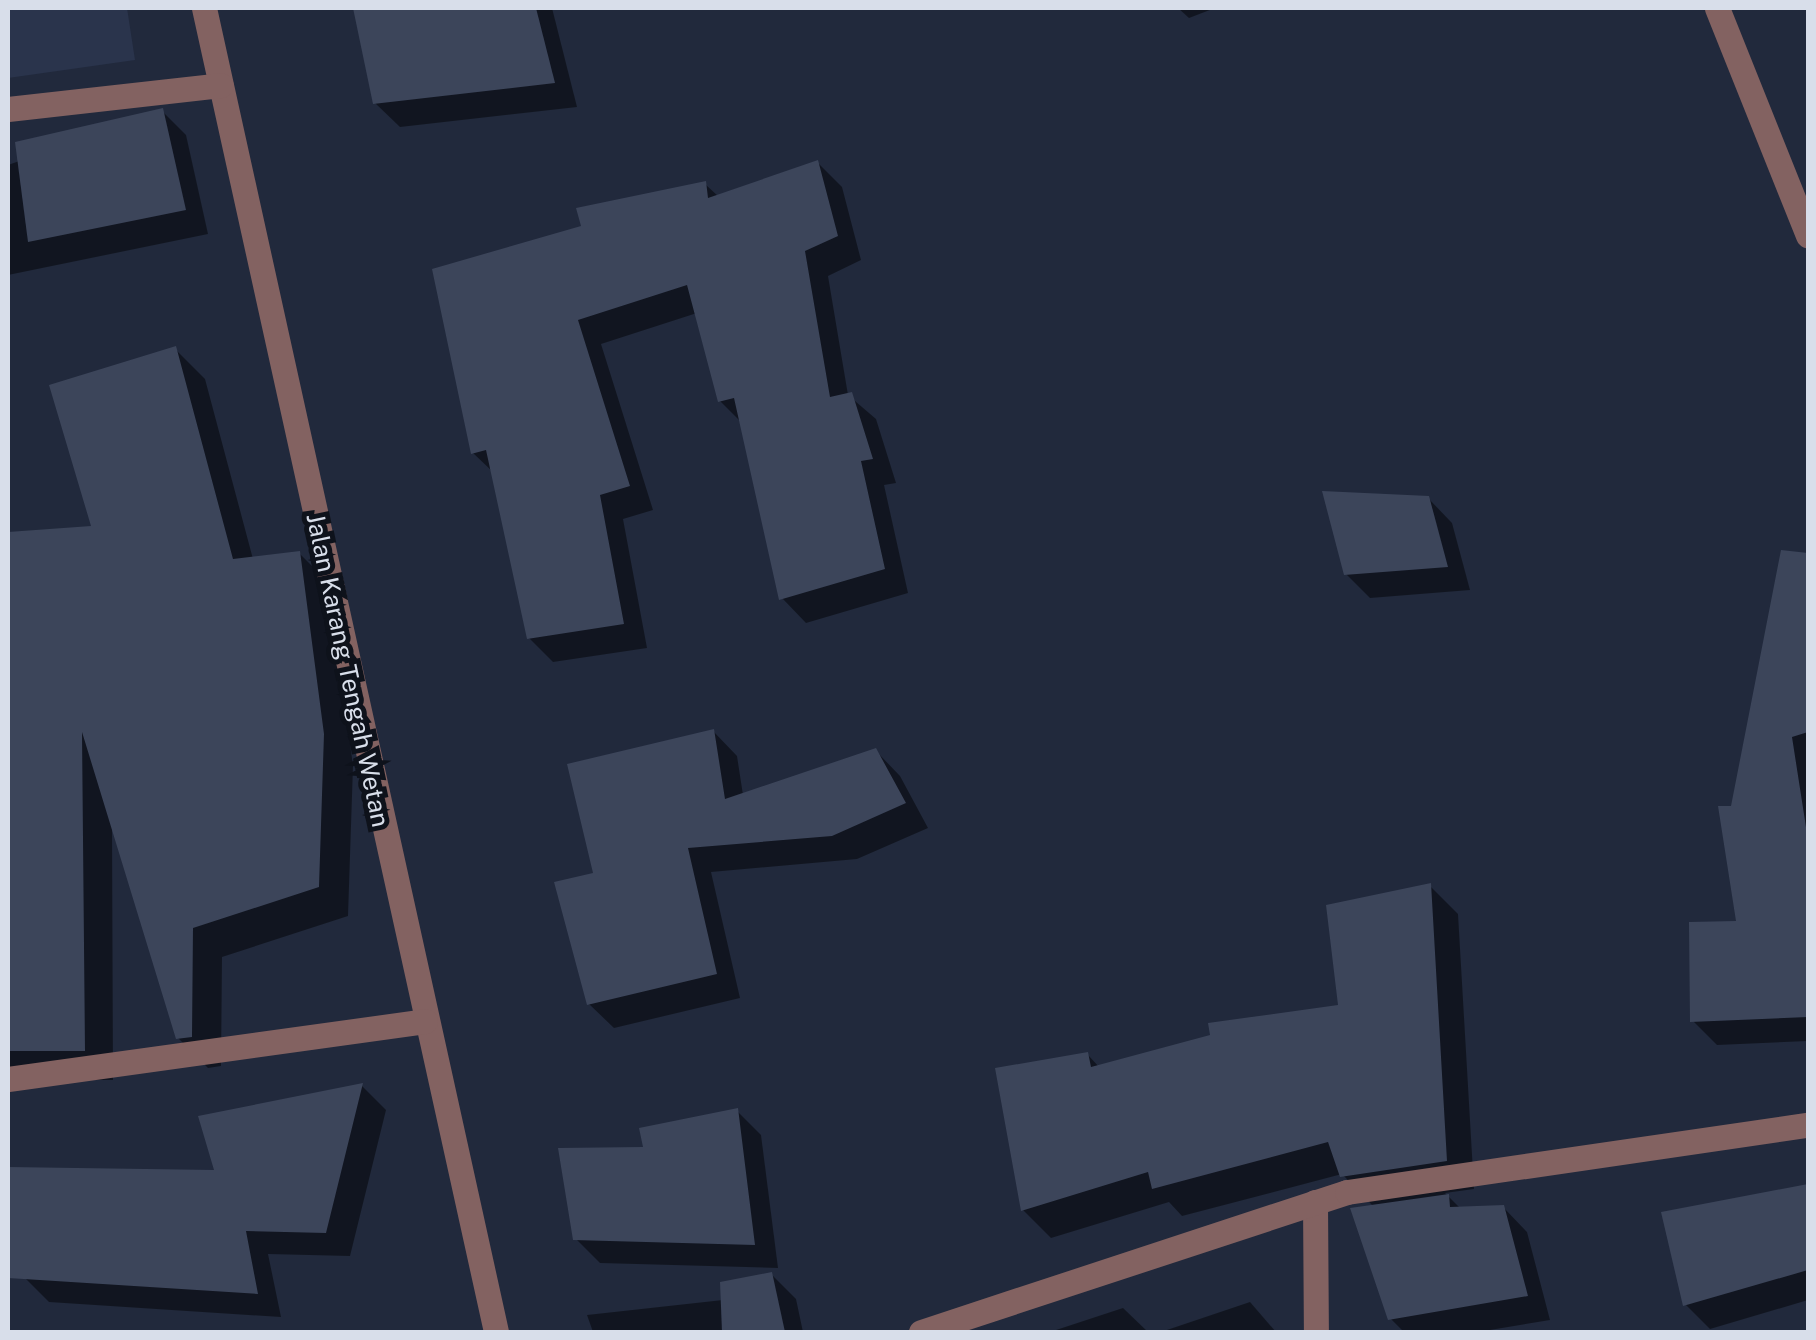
<!DOCTYPE html>
<html>
<head>
<meta charset="utf-8">
<style>
  body { margin:0 }
  #map { position:relative; width:1816px; height:1340px; overflow:hidden; background:#21293c; font-family:"Public Sans",sans-serif }
  div>[style] { position:absolute }
  [style*='--x'] { left:calc(var(--x)*1px); top:calc(var(--y)*1px); width:calc(var(--w)*1px); rotate:calc(var(--a)*1deg) }
  .built>* { inset:0; background:#2a344c }
  .shadow>* { inset:0; background:#0007 }
  .building>* { inset:0; background:#3c455a }
  .minor>* { height:25px; margin:-12.5px; padding:0 12.5px; transform-origin:12.5px; border-radius:12.5px; background:#836261 }
  span { translate:-50% -50%; white-space:nowrap; text-align:center; line-height:1.15; -webkit-text-stroke:10px #0e121b; paint-order:stroke }
  .street-label { font-size:25px; color:#d8deea }
  .frame { position:absolute; inset:0; border:10px solid #d8deea; pointer-events:none }
</style>
</head>
<body>
<div id="map">
  <div class="built">
    <i style="clip-path:polygon(8px 8px,127px 8px,135px 60px,8px 78px)"></i>
  </div>
  <div class="shadow">
    <i style="clip-path:polygon(355px 8px,552px 8px,577px 107px,400px 127px,375px 103px)"></i>
    <i style="clip-path:polygon(1178px 8px,1215px 8px,1189px 18px)"></i>
    <i style="clip-path:polygon(162px 111px,186px 135px,208px 234px,8px 275px,8px 165px)"></i>
    <i style="clip-path:polygon(818px 163px,842px 187px,861px 260px,828px 276px,848px 395px,876px 419px,896px 483px,884px 485px,908px 593px,806px 623px,782px 598px,742px 423px,720px 401px,697px 313px,601px 344px,653px 510px,623px 519px,647px 648px,553px 662px,529px 638px,494px 473px,473px 453px,584px 228px,705px 184px,719px 197px)"></i>
    <i style="clip-path:polygon(175px 349px,205px 379px,253px 559px,299px 553px,329px 583px,353px 766px,348px 916px,222px 957px,221px 1066px,208px 1068px,178px 1038px,112px 825px,113px 1080px,22px 1080px,8px 1065px,8px 535px,95px 529px)"></i>
    <i style="clip-path:polygon(1428px 498px,1452px 523px,1470px 590px,1370px 598px,1346px 574px)"></i>
    <i style="clip-path:polygon(1803px 624px,1808px 629px,1808px 1041px,1717px 1045px,1693px 1021px,1739px 923px,1733px 809px)"></i>
    <i style="clip-path:polygon(713px 731px,737px 756px,743px 795px,876px 751px,900px 776px,928px 828px,857px 859px,711px 872px,740px 998px,614px 1028px,589px 1004px,596px 875px)"></i>
    <i style="clip-path:polygon(1430px 886px,1458px 914px,1474px 1189px,1445px 1193px,1461px 1209px,1503px 1207px,1527px 1232px,1550px 1320px,1478px 1332px,1404px 1332px,1391px 1319px,1374px 1207px,1342px 1174px,1182px 1216px,1169px 1202px,1051px 1238px,1023px 1210px,1088px 1055px,1100px 1068px,1341px 1007px)"></i>
    <i style="clip-path:polygon(362px 1086px,386px 1110px,350px 1256px,268px 1254px,281px 1317px,49px 1302px,25px 1278px,8px 1170px,217px 1173px)"></i>
    <i style="clip-path:polygon(737px 1111px,761px 1135px,778px 1268px,600px 1263px,575px 1238px,646px 1150px)"></i>
    <i style="clip-path:polygon(1808px 1187px,1808px 1300px,1710px 1329px,1686px 1305px,1664px 1214px)"></i>
    <i style="clip-path:polygon(772px 1275px,796px 1299px,803px 1332px,593px 1332px,587px 1315px,723px 1300px)"></i>
    <i style="clip-path:polygon(1250px 1302px,1276px 1332px,1161px 1332px)"></i>
    <i style="clip-path:polygon(1123px 1308px,1148px 1332px,1050px 1332px)"></i>
  </div>
  <div class="building">
    <i style="clip-path:polygon(353px 8px,536px 8px,555px 83px,373px 104px)"></i>
    <i style="clip-path:polygon(163px 108px,186px 210px,28px 242px,15px 142px)"></i>
    <i style="clip-path:polygon(818px 160px,838px 236px,805px 251px,830px 397px,852px 392px,873px 459px,861px 461px,885px 569px,779px 600px,734px 398px,718px 402px,687px 285px,578px 320px,630px 486px,600px 495px,624px 624px,527px 639px,486px 450px,471px 454px,432px 269px,581px 226px,576px 208px,706px 181px,708px 198px)"></i>
    <i style="clip-path:polygon(176px 346px,233px 559px,300px 551px,324px 734px,319px 887px,193px 928px,192px 1037px,176px 1039px,82px 732px,85px 1051px,8px 1051px,8px 532px,91px 526px,49px 385px)"></i>
    <i style="clip-path:polygon(1322px 491px,1429px 496px,1448px 567px,1344px 575px)"></i>
    <i style="clip-path:polygon(1781px 550px,1808px 553px,1808px 732px,1792px 737px,1808px 840px,1808px 1017px,1690px 1022px,1689px 922px,1736px 921px,1718px 806px,1731px 806px)"></i>
    <i style="clip-path:polygon(714px 729px,725px 799px,876px 748px,906px 803px,832px 836px,688px 848px,717px 974px,587px 1005px,554px 882px,593px 873px,567px 764px)"></i>
    <i style="clip-path:polygon(1431px 883px,1447px 1161px,1340px 1177px,1328px 1142px,1152px 1189px,1148px 1172px,1021px 1211px,995px 1068px,1088px 1052px,1091px 1067px,1210px 1035px,1208px 1023px,1338px 1005px,1326px 905px)"></i>
    <i style="clip-path:polygon(363px 1083px,326px 1233px,246px 1231px,258px 1294px,8px 1278px,8px 1167px,214px 1170px,198px 1116px)"></i>
    <i style="clip-path:polygon(738px 1108px,755px 1245px,573px 1240px,558px 1148px,643px 1147px,639px 1128px)"></i>
    <i style="clip-path:polygon(1808px 1184px,1808px 1270px,1683px 1306px,1661px 1212px)"></i>
    <i style="clip-path:polygon(1449px 1194px,1450px 1207px,1504px 1205px,1528px 1296px,1388px 1320px,1350px 1208px)"></i>
    <i style="clip-path:polygon(772px 1272px,785px 1332px,722px 1332px,720px 1282px)"></i>
  </div>
  <div class="minor">
    <i style="--x:204;--y:8;--w:1356;--a:77.56"></i>
    <i style="--x:1717;--y:8;--w:245;--a:68.2"></i>
    <i style="--x:8;--y:109;--w:214;--a:-6.4"></i>
    <i style="--x:8;--y:1079;--w:421;--a:-7.9"></i>
    <i style="--x:1315;--y:1202;--w:130;--a:89.6"></i>
    <i style="--x:921;--y:1332;--w:448;--a:-18.2"></i>
    <i style="--x:1347;--y:1192;--w:466;--a:-8.3"></i>
  </div>
  <div class="street-label">
    <span style="left:348px;top:670px;rotate:78deg">Jalan Karang Tengah Wetan</span>
  </div>
  <div class="frame"></div>
</div>
</body>
</html>
